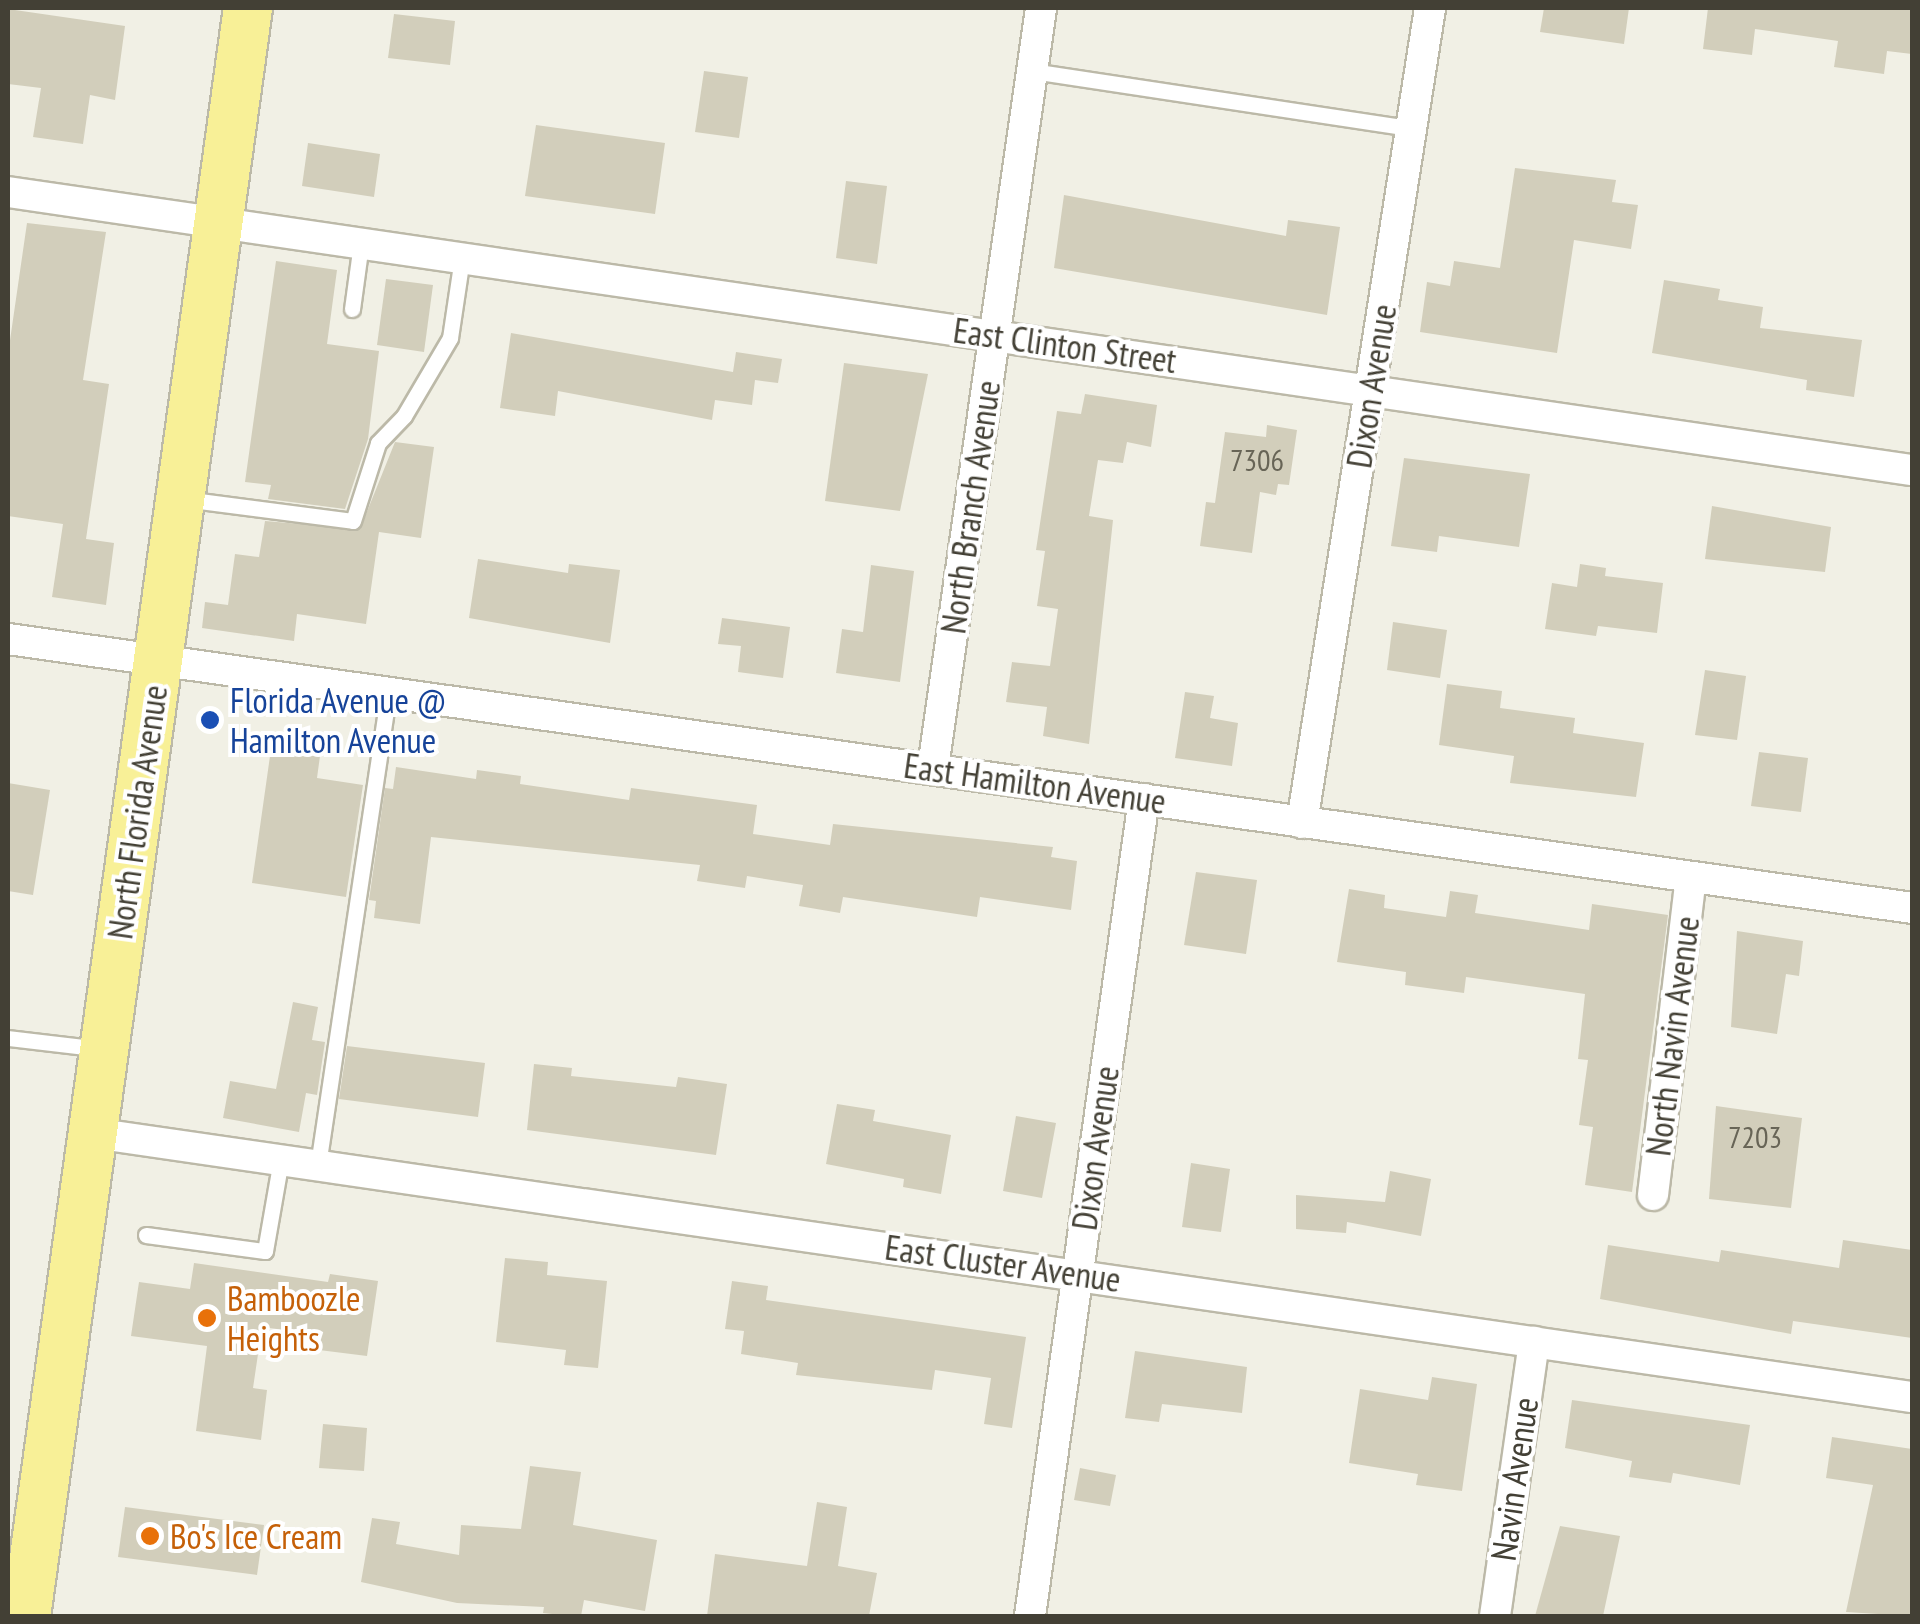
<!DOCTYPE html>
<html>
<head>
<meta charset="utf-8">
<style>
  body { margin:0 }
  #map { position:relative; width:1920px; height:1624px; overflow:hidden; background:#f1f0e5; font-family:"PT Sans Narrow",sans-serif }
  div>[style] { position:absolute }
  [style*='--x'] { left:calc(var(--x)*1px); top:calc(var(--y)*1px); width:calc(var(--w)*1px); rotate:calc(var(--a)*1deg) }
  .building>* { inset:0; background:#d2cebb }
  .roads { filter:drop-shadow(2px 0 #bcb9a8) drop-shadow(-2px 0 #bcb9a8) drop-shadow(0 2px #bcb9a8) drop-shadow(0 -2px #bcb9a8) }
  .lane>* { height:15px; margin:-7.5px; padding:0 7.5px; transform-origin:7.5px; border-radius:7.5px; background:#fff }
  .street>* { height:30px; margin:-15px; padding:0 15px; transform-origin:15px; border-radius:15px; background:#fff }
  .primary>* { height:48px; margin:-24px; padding:0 24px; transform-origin:24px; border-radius:24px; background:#f8f097 }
  .dots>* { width:28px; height:28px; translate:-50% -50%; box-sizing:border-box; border:5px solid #fff; border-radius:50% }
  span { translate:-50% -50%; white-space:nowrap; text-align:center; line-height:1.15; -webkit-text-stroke:8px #fff; paint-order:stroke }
  .number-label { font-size:30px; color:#676456 }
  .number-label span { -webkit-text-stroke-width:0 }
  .street-label { font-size:35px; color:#434035 }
  .transit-label { font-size:35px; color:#164399 }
  .left { translate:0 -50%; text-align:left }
  .food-label { font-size:35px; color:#c56008 }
  .frame { position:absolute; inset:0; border:10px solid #434035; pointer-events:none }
</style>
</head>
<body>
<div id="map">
  <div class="building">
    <i style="clip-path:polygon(1544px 8px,1629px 8px,1624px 44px,1540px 32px)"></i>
    <i style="clip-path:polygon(1708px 8px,1912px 8px,1912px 54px,1887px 51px,1884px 74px,1834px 67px,1838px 41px,1755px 29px,1752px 55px,1703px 49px)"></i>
    <i style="clip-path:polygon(8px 9px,125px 26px,115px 100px,90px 95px,83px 144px,33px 137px,41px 88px,8px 84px)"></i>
    <i style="clip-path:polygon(394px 14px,455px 21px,450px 65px,388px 58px)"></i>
    <i style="clip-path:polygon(704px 71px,748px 77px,739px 138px,695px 132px)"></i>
    <i style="clip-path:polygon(536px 125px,665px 143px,655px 214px,525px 196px)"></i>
    <i style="clip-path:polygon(308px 143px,380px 154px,374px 197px,302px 186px)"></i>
    <i style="clip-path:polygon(1515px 168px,1616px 180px,1612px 202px,1638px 205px,1631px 249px,1574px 240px,1557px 353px,1420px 332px,1427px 282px,1450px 286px,1454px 261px,1500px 268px)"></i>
    <i style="clip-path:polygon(846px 181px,887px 186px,877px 264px,836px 258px)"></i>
    <i style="clip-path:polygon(1064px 195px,1286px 236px,1288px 220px,1340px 227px,1327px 315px,1054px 268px)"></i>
    <i style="clip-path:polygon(27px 223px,106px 232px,83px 380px,109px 384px,86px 539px,114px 543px,106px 605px,52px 597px,63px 524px,8px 516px,8px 354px)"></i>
    <i style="clip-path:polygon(276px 261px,337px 270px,327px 344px,379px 351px,368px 439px,345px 509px,268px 499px,271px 485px,245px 482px)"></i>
    <i style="clip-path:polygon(386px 279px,433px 285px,424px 352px,377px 345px)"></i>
    <i style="clip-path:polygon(1664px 280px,1720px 289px,1718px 300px,1763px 307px,1760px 328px,1862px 340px,1854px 397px,1806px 390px,1807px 380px,1652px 353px)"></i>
    <i style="clip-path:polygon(511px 333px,733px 372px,736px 352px,782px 359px,778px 383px,755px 380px,752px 405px,715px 400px,712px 420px,558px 391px,555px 416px,500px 408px)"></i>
    <i style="clip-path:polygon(844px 363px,928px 374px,900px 511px,825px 501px)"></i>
    <i style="clip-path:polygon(1085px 394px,1157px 405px,1151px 447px,1127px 442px,1123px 463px,1098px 460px,1089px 516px,1113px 520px,1089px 744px,1043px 736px,1047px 707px,1006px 702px,1012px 662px,1050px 666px,1058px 609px,1037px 606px,1045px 551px,1036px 550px,1057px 411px,1081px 414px)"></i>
    <i style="clip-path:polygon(1267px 425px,1297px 430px,1289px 485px,1278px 484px,1276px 495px,1260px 492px,1252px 553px,1200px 546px,1206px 502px,1215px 503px,1225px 432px,1266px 437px)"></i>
    <i style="clip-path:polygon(395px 442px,434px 447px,421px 538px,379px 532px,366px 624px,297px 614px,294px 641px,202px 628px,205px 602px,228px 605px,235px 554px,259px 557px,265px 521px,360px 529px)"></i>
    <i style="clip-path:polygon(1404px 458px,1530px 474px,1519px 547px,1439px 536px,1437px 552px,1391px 546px)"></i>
    <i style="clip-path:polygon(1712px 506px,1831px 527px,1825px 572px,1705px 559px)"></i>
    <i style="clip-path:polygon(478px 559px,568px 573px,569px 564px,620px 570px,610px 643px,469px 618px)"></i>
    <i style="clip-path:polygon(1580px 564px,1606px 568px,1605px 576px,1663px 583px,1657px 633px,1598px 626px,1596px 636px,1545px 629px,1552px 583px,1577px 587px)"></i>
    <i style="clip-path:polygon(871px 565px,914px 571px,900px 682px,836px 673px,842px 629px,863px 632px)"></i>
    <i style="clip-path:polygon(722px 618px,790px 627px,783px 678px,738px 672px,741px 646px,718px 644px)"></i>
    <i style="clip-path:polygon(1393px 622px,1447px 630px,1440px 678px,1387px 670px)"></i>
    <i style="clip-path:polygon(1705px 670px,1746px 676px,1737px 740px,1695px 735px)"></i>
    <i style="clip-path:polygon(1447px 684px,1502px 691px,1500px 708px,1575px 718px,1573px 733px,1644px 743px,1636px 797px,1510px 783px,1514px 756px,1439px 745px)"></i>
    <i style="clip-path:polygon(1185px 692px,1214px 696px,1210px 718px,1238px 723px,1232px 766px,1175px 758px)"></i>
    <i style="clip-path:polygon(271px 749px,320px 756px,317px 778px,363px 785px,346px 897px,252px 883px)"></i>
    <i style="clip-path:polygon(1759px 752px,1808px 758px,1801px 812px,1751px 806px)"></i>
    <i style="clip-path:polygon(396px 767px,476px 779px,477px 770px,521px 776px,520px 784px,629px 800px,631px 788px,757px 805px,753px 834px,830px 845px,833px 824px,1053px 847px,1051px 857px,1077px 861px,1071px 910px,980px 897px,977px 917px,843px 897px,840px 913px,799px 906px,803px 885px,747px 876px,745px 888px,697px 881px,700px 865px,431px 837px,420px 924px,374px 918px,376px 901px,369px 900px,385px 788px,393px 789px)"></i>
    <i style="clip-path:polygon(8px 783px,50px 790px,33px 895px,8px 891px)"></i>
    <i style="clip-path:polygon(1196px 872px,1257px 880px,1246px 954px,1184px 945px)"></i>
    <i style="clip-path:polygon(1349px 889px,1385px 895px,1384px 908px,1446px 917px,1450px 891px,1478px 895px,1475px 913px,1589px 930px,1592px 904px,1668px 915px,1632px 1192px,1585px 1185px,1593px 1127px,1579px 1125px,1588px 1060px,1578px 1059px,1585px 994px,1466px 977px,1464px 993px,1405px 985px,1406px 972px,1337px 962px)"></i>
    <i style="clip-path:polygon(1737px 931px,1803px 941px,1799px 976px,1786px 974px,1777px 1034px,1731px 1027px)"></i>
    <i style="clip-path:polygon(293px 1002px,318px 1007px,312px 1040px,325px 1042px,317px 1095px,306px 1093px,299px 1132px,223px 1118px,230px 1081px,276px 1089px)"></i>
    <i style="clip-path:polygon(347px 1046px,485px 1063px,478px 1117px,339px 1099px)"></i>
    <i style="clip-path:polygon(534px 1064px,572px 1068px,571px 1076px,676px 1087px,678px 1077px,727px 1084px,716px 1155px,527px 1130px)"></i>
    <i style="clip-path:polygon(837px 1104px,875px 1110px,873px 1121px,951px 1135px,941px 1194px,903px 1187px,904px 1179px,826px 1164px)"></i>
    <i style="clip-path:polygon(1716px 1106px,1802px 1118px,1791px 1208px,1709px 1199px)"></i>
    <i style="clip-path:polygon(1016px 1116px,1056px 1123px,1042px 1198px,1003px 1191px)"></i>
    <i style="clip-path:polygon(1191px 1163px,1230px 1169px,1221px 1232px,1182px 1227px)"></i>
    <i style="clip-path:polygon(1390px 1171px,1431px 1179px,1421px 1236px,1347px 1222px,1346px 1233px,1296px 1229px,1296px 1195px,1385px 1202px)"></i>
    <i style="clip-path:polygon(1843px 1240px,1912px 1250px,1912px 1338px,1793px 1321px,1791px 1334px,1600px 1299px,1608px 1245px,1719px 1262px,1721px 1250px,1839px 1268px)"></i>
    <i style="clip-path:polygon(505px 1258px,548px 1262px,547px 1275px,607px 1281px,598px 1368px,564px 1365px,566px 1350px,496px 1342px)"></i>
    <i style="clip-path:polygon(194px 1263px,328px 1282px,330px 1274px,378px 1281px,367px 1356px,319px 1350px,321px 1335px,262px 1327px,253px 1388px,267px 1390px,261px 1440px,196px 1431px,207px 1346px,131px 1336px,139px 1282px,190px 1289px)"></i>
    <i style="clip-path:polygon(732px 1281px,768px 1286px,766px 1300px,1026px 1337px,1012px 1428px,984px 1424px,991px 1378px,935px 1370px,932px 1390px,796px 1375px,798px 1363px,741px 1354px,744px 1331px,725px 1329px)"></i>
    <i style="clip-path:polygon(1135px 1351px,1247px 1367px,1242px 1413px,1162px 1404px,1159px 1422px,1125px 1418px)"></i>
    <i style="clip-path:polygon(1432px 1377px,1477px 1384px,1462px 1491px,1416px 1485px,1418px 1474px,1349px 1463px,1360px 1389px,1428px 1400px)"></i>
    <i style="clip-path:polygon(1572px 1400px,1750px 1425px,1740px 1485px,1673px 1473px,1671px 1483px,1629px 1477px,1632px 1461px,1565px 1448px)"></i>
    <i style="clip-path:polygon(323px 1424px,367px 1428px,364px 1471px,319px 1468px)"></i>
    <i style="clip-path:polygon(1832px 1437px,1912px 1449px,1910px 1616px,1846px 1612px,1873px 1485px,1826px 1478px)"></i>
    <i style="clip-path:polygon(530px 1466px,581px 1472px,573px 1525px,657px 1540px,645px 1611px,584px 1600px,581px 1616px,571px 1616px,543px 1613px,544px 1607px,457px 1603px,361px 1582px,372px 1518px,400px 1522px,396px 1544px,459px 1555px,461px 1525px,521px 1529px)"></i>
    <i style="clip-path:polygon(1080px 1468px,1116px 1475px,1110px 1506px,1074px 1500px)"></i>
    <i style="clip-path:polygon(817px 1502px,847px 1507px,838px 1566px,877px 1573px,869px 1616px,707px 1616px,715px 1554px,807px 1566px)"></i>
    <i style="clip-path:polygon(125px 1507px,264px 1525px,257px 1575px,118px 1557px)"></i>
    <i style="clip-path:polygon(1560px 1526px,1620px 1536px,1603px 1616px,1535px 1616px)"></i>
  </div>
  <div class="roads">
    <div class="lane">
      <i style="--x:1032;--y:71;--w:383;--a:8.6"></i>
      <i style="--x:352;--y:309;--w:67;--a:-82.2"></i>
      <i style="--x:184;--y:499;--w:170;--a:7.4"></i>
      <i style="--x:353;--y:521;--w:82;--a:-72.2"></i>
      <i style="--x:378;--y:443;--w:37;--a:-46"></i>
      <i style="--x:404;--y:416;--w:91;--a:-59.5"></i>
      <i style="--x:450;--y:338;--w:81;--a:-81.5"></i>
      <i style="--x:8;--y:1038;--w:94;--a:6.7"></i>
      <i style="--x:318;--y:1165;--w:476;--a:-81.5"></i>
      <i style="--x:146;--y:1235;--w:120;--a:7.7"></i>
      <i style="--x:265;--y:1251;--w:93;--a:-80.1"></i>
    </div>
    <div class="street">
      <i style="--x:8;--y:192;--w:1924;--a:8.31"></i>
      <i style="--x:8;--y:639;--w:1923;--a:8.04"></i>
      <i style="--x:933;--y:768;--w:768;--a:-81.91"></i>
      <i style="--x:1302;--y:823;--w:825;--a:-81.07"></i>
      <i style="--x:93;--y:1133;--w:1838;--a:8.26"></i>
      <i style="--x:1653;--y:1195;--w:320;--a:-83.2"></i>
      <i style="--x:1030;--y:1616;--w:825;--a:-82.06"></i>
      <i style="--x:1495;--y:1616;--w:277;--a:-81.9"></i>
    </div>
    <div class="primary">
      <i style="--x:26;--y:1616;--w:1623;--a:-82.14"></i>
    </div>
  </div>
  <div class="dots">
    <i style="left:210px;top:720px;background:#1a4fb4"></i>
    <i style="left:207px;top:1318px;background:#e8710a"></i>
    <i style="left:150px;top:1536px;background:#e8710a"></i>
  </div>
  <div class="number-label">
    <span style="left:1257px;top:460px">7306</span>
    <span style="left:1755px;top:1137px">7203</span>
  </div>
  <div class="street-label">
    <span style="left:1065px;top:345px;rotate:8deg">East Clinton Street</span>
    <span style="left:1371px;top:386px;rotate:-81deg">Dixon Avenue</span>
    <span style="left:970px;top:507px;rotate:-82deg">North Branch Avenue</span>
    <span style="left:1035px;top:783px;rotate:8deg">East Hamilton Avenue</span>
    <span style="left:137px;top:812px;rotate:-82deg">North Florida Avenue</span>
    <span style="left:1672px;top:1036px;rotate:-83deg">North Navin Avenue</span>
    <span style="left:1095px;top:1148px;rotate:-82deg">Dixon Avenue</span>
    <span style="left:1003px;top:1263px;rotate:8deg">East Cluster Avenue</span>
    <span style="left:1514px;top:1479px;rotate:-82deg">Navin Avenue</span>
  </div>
  <div class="transit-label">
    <span class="left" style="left:230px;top:720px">Florida Avenue @<br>Hamilton Avenue</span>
  </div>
  <div class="food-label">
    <span class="left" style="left:227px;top:1318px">Bamboozle<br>Heights</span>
    <span class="left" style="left:170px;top:1536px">Bo's Ice Cream</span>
  </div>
  <div class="frame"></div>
</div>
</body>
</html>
